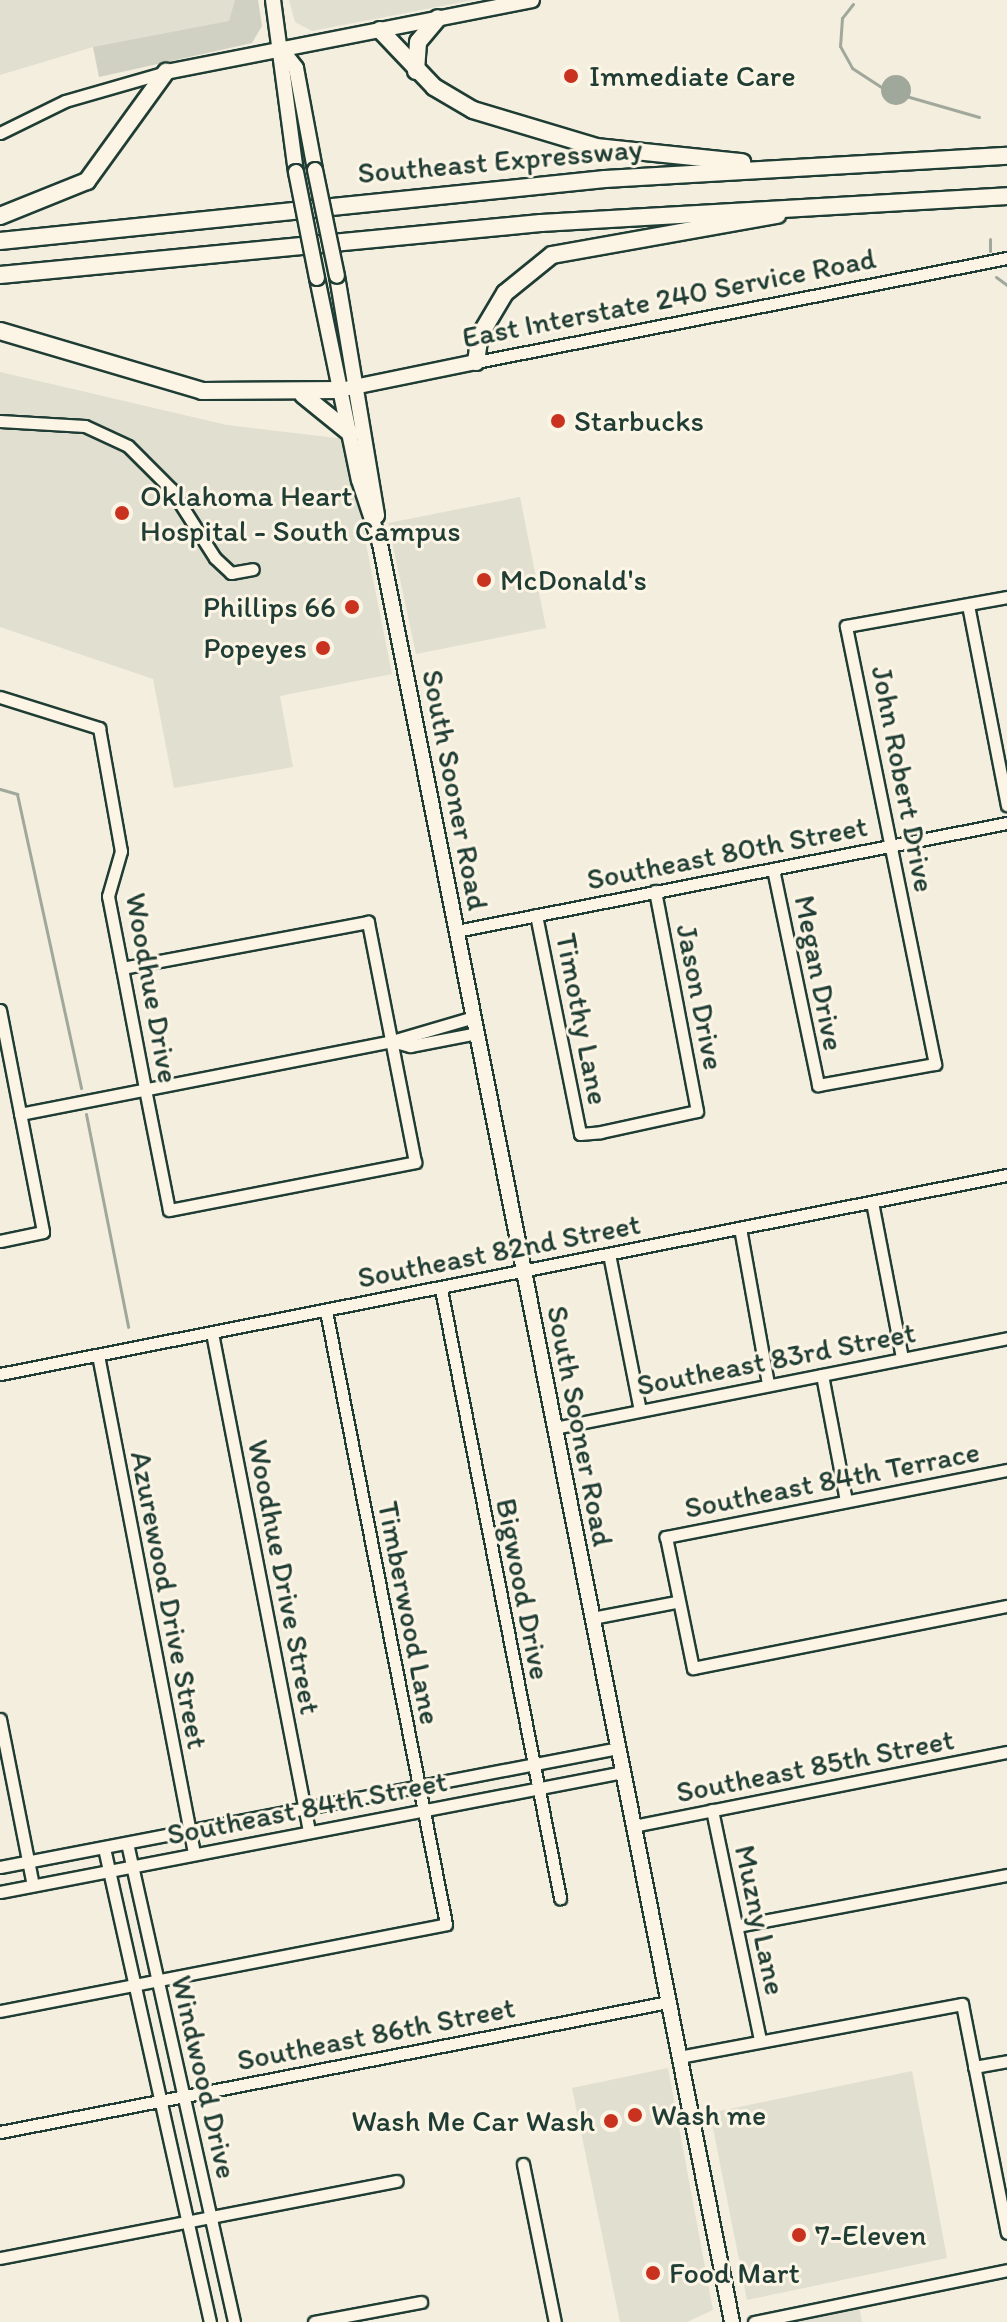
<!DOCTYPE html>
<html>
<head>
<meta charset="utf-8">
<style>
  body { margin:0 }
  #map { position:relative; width:1007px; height:2322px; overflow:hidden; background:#f3eede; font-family:Itim,sans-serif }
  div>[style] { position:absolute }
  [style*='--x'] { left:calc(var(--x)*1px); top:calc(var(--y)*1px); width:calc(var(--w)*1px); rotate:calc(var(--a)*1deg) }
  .built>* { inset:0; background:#e1dfd0 }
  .green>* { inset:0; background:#d0d1c2 }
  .water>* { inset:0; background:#a0a89b }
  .round { border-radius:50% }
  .stream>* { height:3px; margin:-1.5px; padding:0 1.5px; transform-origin:1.5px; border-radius:1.5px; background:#a0a89b }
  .roads { filter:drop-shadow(2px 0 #1f3d34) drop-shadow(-2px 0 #1f3d34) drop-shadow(0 2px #1f3d34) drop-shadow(0 -2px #1f3d34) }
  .minor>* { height:11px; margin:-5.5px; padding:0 5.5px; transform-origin:5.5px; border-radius:5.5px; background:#fcf5e5 }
  .major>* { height:14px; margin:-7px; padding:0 7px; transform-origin:7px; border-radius:7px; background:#fcf5e5 }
  .highway>* { height:16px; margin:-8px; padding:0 8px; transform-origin:8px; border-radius:8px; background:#fcf5e5 }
  .bridges { filter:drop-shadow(2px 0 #1f3d34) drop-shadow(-2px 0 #1f3d34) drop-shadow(0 2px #1f3d34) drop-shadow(0 -2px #1f3d34) }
  .major-bridge>* { height:14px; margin:-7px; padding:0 7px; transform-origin:7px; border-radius:7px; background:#fcf5e5 }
  .dots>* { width:22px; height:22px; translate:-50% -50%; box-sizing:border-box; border:4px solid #fcf5e5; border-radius:50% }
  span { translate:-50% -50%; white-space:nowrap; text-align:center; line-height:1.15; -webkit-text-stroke:6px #fcf5e5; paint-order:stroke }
  .poi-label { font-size:30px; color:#1f3d34 }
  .left { translate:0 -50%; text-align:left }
  .right { translate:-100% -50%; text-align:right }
  .street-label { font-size:30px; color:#1f3d34 }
</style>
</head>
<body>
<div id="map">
  <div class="built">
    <i style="clip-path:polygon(0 0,245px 0,250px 24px,94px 53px,93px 47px,0 75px)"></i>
    <i style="clip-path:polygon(289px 0,473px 0,312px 31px,295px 22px)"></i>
    <i style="clip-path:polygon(0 372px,227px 425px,345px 439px,392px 674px,280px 696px,293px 767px,174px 788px,153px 679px,0 627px)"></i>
    <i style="clip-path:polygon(520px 497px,546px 628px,416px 654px,388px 523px)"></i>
    <i style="clip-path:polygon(668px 2068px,713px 2310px,687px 2322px,620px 2322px,572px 2088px)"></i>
    <i style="clip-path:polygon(912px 2071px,947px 2258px,747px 2300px,710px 2113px)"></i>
    <i style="clip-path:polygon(858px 2301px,862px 2322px,754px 2322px)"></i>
  </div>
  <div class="green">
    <i style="clip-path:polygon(235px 0,258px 0,262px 26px,252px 43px,99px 77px,93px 47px,229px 21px)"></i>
  </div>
  <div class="water">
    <i class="round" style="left:881px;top:75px;width:30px;height:30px"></i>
  </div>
  <div class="stream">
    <i style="--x:853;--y:4;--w:18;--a:128"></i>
    <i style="--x:842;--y:18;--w:28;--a:94"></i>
    <i style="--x:840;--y:46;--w:25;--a:61"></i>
    <i style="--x:852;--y:68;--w:38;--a:33"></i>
    <i style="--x:906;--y:96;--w:76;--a:16"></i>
    <i style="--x:990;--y:239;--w:12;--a:90"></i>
    <i style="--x:996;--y:277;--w:14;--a:36"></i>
    <i style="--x:0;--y:789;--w:18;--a:16"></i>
    <i style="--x:17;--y:794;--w:301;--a:77.7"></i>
    <i style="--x:86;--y:1114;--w:217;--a:78.8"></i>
  </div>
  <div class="roads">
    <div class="minor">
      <i style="--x:0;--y:133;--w:72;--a:-26.2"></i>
      <i style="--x:65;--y:101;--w:105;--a:-16"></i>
      <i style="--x:476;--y:362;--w:541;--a:-11.08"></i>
      <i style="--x:0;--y:421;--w:85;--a:3.4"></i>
      <i style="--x:85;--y:426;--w:47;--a:24.9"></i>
      <i style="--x:128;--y:446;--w:61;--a:45"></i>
      <i style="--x:171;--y:489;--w:82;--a:57.5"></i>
      <i style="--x:215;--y:558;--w:22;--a:43"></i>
      <i style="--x:231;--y:573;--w:22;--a:-10"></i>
      <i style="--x:968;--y:605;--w:204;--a:79"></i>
      <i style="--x:0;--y:697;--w:104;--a:17.4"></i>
      <i style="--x:99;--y:728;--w:125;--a:79.9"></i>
      <i style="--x:121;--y:851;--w:47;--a:106.1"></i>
      <i style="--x:108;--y:896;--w:73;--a:79"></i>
      <i style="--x:122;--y:968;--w:123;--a:79.2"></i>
      <i style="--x:145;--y:1089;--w:123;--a:78.8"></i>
      <i style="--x:169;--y:1210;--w:251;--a:-11"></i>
      <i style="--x:415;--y:1162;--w:245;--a:-101.1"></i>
      <i style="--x:368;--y:922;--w:250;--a:169.4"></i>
      <i style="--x:773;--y:869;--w:221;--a:78.2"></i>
      <i style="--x:818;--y:1085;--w:119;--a:-10.2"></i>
      <i style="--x:935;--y:1064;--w:447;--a:-101.5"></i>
      <i style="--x:846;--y:626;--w:164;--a:-10.2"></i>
      <i style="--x:536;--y:915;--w:223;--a:78.6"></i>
      <i style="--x:580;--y:1134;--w:21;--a:-5"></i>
      <i style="--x:601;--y:1132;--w:98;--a:-12.3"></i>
      <i style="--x:697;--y:1111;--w:224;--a:-100.8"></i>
      <i style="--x:456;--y:931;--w:561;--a:-11.09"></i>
      <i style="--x:0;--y:1010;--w:226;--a:79"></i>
      <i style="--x:43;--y:1232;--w:44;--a:168.2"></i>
      <i style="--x:392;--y:1041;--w:19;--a:16"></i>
      <i style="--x:410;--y:1046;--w:68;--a:-11"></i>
      <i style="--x:20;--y:1114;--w:379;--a:-11.1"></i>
      <i style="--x:392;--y:1041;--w:85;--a:-16.3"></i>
      <i style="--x:872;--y:1202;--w:159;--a:79.1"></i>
      <i style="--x:740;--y:1228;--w:158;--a:79.8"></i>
      <i style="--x:609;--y:1254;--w:159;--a:78.8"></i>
      <i style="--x:441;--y:1289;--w:621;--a:78.94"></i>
      <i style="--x:212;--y:1333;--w:507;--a:78.98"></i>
      <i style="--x:98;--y:1355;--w:507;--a:79.09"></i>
      <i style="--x:0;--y:1374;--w:1026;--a:-11.18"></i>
      <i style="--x:822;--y:1375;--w:128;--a:79.2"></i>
      <i style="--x:554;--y:1428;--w:462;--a:-11.2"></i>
      <i style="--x:1007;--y:1470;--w:348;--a:168.9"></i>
      <i style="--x:666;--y:1537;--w:134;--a:78.4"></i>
      <i style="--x:693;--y:1668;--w:320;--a:-11.2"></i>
      <i style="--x:592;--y:1618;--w:86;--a:-10.8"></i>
      <i style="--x:0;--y:1719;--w:169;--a:78.8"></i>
      <i style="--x:712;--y:1810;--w:235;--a:78.2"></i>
      <i style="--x:633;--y:1826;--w:381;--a:-11.2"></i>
      <i style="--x:127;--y:1843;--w:491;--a:77.4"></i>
      <i style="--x:104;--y:1848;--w:486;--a:77.4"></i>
      <i style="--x:0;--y:1867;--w:629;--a:-10.9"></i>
      <i style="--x:0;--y:1892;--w:634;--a:-10.9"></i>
      <i style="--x:737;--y:1926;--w:275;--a:-10.7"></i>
      <i style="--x:0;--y:2011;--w:454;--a:-11"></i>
      <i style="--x:446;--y:1924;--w:625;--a:-101.08"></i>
      <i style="--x:679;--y:2057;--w:288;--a:-10.6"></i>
      <i style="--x:962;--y:2004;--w:233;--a:78.9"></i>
      <i style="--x:974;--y:2067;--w:34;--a:-10"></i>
      <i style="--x:0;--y:2132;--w:681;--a:-11.01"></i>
      <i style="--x:523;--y:2164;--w:161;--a:78.6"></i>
      <i style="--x:0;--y:2258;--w:404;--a:-11"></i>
      <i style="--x:314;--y:2322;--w:109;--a:-10.6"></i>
      <i style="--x:754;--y:2322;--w:258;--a:-11.6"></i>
    </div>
    <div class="major">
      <i style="--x:273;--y:0;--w:174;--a:82.4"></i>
      <i style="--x:282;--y:50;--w:23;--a:52"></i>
      <i style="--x:296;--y:68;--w:104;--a:79.4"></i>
      <i style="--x:166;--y:72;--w:373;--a:-11.1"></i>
      <i style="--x:337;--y:276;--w:243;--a:80.5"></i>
      <i style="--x:317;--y:278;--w:206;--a:78.3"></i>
      <i style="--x:359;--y:480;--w:67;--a:71.8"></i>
      <i style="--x:380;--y:544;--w:1813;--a:78.8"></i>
      <i style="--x:349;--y:388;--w:130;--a:-11.6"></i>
    </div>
    <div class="highway">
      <i style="--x:380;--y:30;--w:79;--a:46.5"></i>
      <i style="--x:434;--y:87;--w:45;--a:30.5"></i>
      <i style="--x:473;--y:110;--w:128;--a:16.7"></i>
      <i style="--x:596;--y:147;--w:147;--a:5.9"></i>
      <i style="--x:416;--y:71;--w:29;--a:-86"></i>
      <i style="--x:418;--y:42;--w:31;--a:-50"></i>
      <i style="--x:0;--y:216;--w:94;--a:-21.9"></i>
      <i style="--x:87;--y:181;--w:135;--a:-54.1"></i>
      <i style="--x:0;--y:241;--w:608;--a:-5.85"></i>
      <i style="--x:605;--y:179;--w:403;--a:-3.3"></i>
      <i style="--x:0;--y:275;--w:543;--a:-5.49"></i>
      <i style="--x:541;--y:223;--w:467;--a:-3.3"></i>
      <i style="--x:0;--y:331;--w:211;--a:16.5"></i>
      <i style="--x:202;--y:391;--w:139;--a:-0.4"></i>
      <i style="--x:476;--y:362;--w:27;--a:-82"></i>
      <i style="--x:480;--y:335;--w:49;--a:-59.2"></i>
      <i style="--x:505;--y:293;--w:60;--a:-39"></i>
      <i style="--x:552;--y:255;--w:229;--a:-10.1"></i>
      <i style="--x:303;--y:395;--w:60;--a:39"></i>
    </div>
  </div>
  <div class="bridges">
    <div class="major-bridge">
      <i style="--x:315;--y:170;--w:108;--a:78.3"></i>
      <i style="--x:296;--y:172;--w:108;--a:78.8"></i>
    </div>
  </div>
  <div class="dots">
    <i style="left:571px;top:76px;background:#c8321e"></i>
    <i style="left:558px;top:421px;background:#c8321e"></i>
    <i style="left:122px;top:513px;background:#c8321e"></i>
    <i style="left:484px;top:580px;background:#c8321e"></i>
    <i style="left:352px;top:607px;background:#c8321e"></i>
    <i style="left:323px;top:648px;background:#c8321e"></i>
    <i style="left:635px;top:2115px;background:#c8321e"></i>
    <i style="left:611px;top:2121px;background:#c8321e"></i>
    <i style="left:799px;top:2235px;background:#c8321e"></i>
    <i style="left:653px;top:2273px;background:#c8321e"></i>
  </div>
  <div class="poi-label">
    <span class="left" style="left:589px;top:76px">Immediate Care</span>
    <span class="left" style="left:574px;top:421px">Starbucks</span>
    <span class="left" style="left:140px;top:513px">Oklahoma Heart<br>Hospital - South Campus</span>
    <span class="left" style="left:500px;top:580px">McDonald's</span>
    <span class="right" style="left:336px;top:607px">Phillips 66</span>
    <span class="right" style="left:307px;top:648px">Popeyes</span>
    <span class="left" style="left:651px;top:2115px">Wash me</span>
    <span class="right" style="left:595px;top:2121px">Wash Me Car Wash</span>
    <span class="left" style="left:815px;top:2235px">7-Eleven</span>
    <span class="left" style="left:669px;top:2273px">Food Mart</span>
  </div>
  <div class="street-label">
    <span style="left:500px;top:161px;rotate:-5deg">Southeast Expressway</span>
    <span style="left:669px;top:298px;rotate:-11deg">East Interstate 240 Service Road</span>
    <span style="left:903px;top:779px;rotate:79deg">John Robert Drive</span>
    <span style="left:455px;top:790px;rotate:79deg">South Sooner Road</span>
    <span style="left:727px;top:853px;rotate:-11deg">Southeast 80th Street</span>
    <span style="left:819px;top:973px;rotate:79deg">Megan Drive</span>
    <span style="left:152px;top:988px;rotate:80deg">Woodhue Drive</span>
    <span style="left:700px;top:997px;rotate:79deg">Jason Drive</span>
    <span style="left:582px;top:1019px;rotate:79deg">Timothy Lane</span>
    <span style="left:499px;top:1251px;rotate:-11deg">Southeast 82nd Street</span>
    <span style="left:776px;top:1359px;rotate:-11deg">Southeast 83rd Street</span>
    <span style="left:580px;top:1426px;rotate:79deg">South Sooner Road</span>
    <span style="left:832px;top:1480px;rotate:-11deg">Southeast 84th Terrace</span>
    <span style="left:284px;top:1577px;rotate:79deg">Woodhue Drive Street</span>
    <span style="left:523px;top:1589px;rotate:79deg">Bigwood Drive</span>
    <span style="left:169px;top:1600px;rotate:79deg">Azurewood Drive Street</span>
    <span style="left:409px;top:1613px;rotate:79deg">Timberwood Lane</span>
    <span style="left:815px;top:1766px;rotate:-11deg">Southeast 85th Street</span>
    <span style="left:307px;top:1808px;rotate:-11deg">Southeast 84th Street</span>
    <span style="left:760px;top:1920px;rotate:78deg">Muzny Lane</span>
    <span style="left:376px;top:2034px;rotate:-11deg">Southeast 86th Street</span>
    <span style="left:204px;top:2077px;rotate:77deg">Windwood Drive</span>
  </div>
</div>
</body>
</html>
